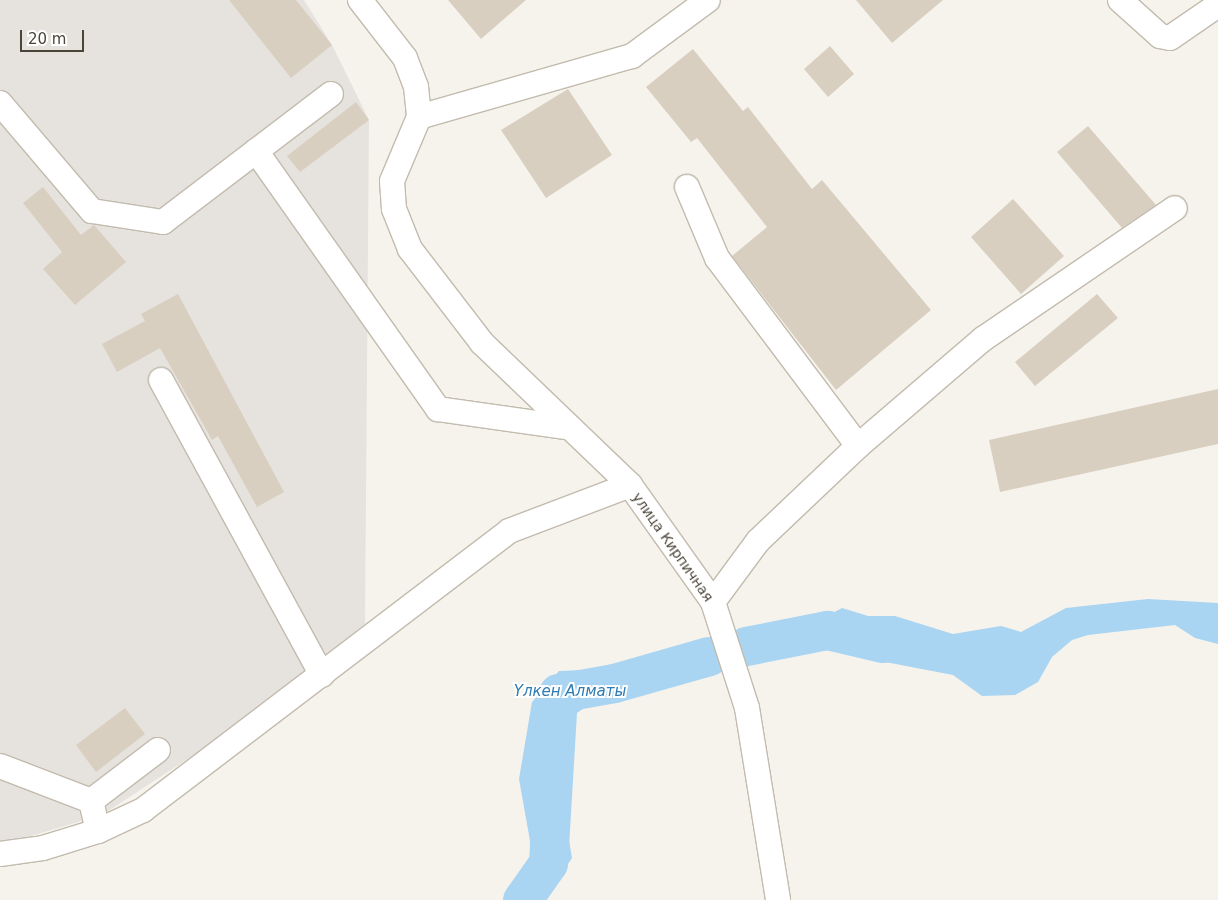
<!DOCTYPE html>
<html>
<head>
<meta charset="utf-8">
<style>
  body { margin:0 }
  #map { position:relative; width:1218px; height:900px; overflow:hidden; background:#f6f3ec; font-family:"DejaVu Sans",sans-serif }
  div>[style] { position:absolute }
  [style*='--x'] { left:calc(var(--x)*1px); top:calc(var(--y)*1px); width:calc(var(--w)*1px); rotate:calc(var(--a)*1deg) }
  .industrial>* { inset:0; background:#e6e2dd }
  .water>* { inset:0; background:#a9d4f2 }
  .river>* { height:39px; margin:-19.5px; padding:0 19.5px; transform-origin:19.5px; border-radius:19.5px; background:#a9d4f2 }
  .building>* { inset:0; background:#d8cfc1 }
  .roads { filter:drop-shadow(1px 0 #c2bbae) drop-shadow(-1px 0 #c2bbae) drop-shadow(0 1px #c2bbae) drop-shadow(0 -1px #c2bbae) }
  .minor>* { height:24px; margin:-12px; padding:0 12px; transform-origin:12px; border-radius:12px; background:#fff }
  span { translate:-50% -50%; white-space:nowrap; text-align:center; line-height:1.15; -webkit-text-stroke:4px #fff; paint-order:stroke }
  .street-label { font-size:14px; color:#4b4439 }
  .water-label { font-size:15px; color:#2e7ab2; font-style:italic }
  .scale { position:absolute; left:20px; top:30px; width:64px; height:22px; box-sizing:border-box; border:2px solid #4b4439; border-top:0; padding-left:6px; font-size:15px; line-height:18px; white-space:nowrap; color:#4b4439; -webkit-text-stroke:4px #fff; paint-order:stroke }
</style>
</head>
<body>
<div id="map">
  <div class="industrial">
    <i style="clip-path:polygon(0 0,304px 0,332px 45px,369px 120px,365px 624px,195px 754px,102px 815px,0 845px)"></i>
  </div>
  <div class="water">
    <i style="clip-path:polygon(1148px 599px,1218px 603px,1218px 644px,1195px 638px,1175px 625px,1088px 635px,1072px 640px,1052px 657px,1038px 682px,1015px 695px,982px 696px,953px 675px,880px 661px,833px 644px,825px 617px,842px 608px,868px 616px,895px 616px,953px 634px,1001px 626px,1021px 632px,1066px 608px)"></i>
    <i style="clip-path:polygon(614px 669px,630px 692px,596px 700px,565px 721px,554px 752px,572px 858px,544px 900px,521px 900px,535px 869px,519px 779px,532px 702px,559px 671px)"></i>
  </div>
  <div class="river">
    <i style="--x:746;--y:646;--w:83;--a:-11.2"></i>
    <i style="--x:827;--y:630;--w:57;--a:13.3"></i>
    <i style="--x:522;--y:900;--w:45;--a:-54.9"></i>
    <i style="--x:548;--y:863;--w:170;--a:-86.6"></i>
    <i style="--x:558;--y:693;--w:57;--a:-10.1"></i>
    <i style="--x:614;--y:683;--w:99;--a:-15.9"></i>
  </div>
  <div class="building">
    <i style="clip-path:polygon(229px 0,296px 0,332px 45px,291px 78px)"></i>
    <i style="clip-path:polygon(448px 0,526px 0,481px 39px)"></i>
    <i style="clip-path:polygon(856px 0,943px 0,892px 43px)"></i>
    <i style="clip-path:polygon(830px 46px,854px 74px,828px 97px,804px 69px)"></i>
    <i style="clip-path:polygon(693px 49px,743px 111px,748px 107px,812px 189px,822px 180px,931px 310px,836px 390px,732px 256px,767px 227px,697px 138px,691px 142px,646px 87px)"></i>
    <i style="clip-path:polygon(568px 89px,612px 155px,546px 198px,501px 130px)"></i>
    <i style="clip-path:polygon(356px 102px,369px 120px,300px 172px,287px 156px)"></i>
    <i style="clip-path:polygon(1088px 126px,1156px 205px,1122px 228px,1057px 152px)"></i>
    <i style="clip-path:polygon(43px 187px,81px 235px,94px 225px,126px 262px,75px 305px,43px 269px,62px 252px,23px 203px)"></i>
    <i style="clip-path:polygon(1013px 199px,1064px 256px,1021px 294px,971px 237px)"></i>
    <i style="clip-path:polygon(178px 294px,284px 492px,257px 507px,218px 436px,212px 440px,160px 348px,117px 372px,102px 344px,145px 321px,141px 314px)"></i>
    <i style="clip-path:polygon(1097px 294px,1118px 318px,1035px 386px,1015px 362px)"></i>
    <i style="clip-path:polygon(1218px 389px,1218px 444px,1000px 492px,989px 440px)"></i>
    <i style="clip-path:polygon(125px 708px,145px 734px,96px 772px,76px 745px)"></i>
  </div>
  <div class="roads">
    <div class="minor">
      <i style="--x:360;--y:0;--w:73;--a:52.2"></i>
      <i style="--x:405;--y:58;--w:31;--a:69"></i>
      <i style="--x:416;--y:87;--w:30;--a:84"></i>
      <i style="--x:419;--y:117;--w:69;--a:112.9"></i>
      <i style="--x:392;--y:181;--w:28;--a:86"></i>
      <i style="--x:394;--y:209;--w:43;--a:68.2"></i>
      <i style="--x:410;--y:249;--w:118;--a:52.5"></i>
      <i style="--x:482;--y:343;--w:205;--a:43.8"></i>
      <i style="--x:630;--y:485;--w:143;--a:54.6"></i>
      <i style="--x:713;--y:602;--w:111;--a:72.2"></i>
      <i style="--x:747;--y:708;--w:194;--a:80.8"></i>
      <i style="--x:1120;--y:0;--w:54;--a:42"></i>
      <i style="--x:1160;--y:36;--w:10;--a:11"></i>
      <i style="--x:1170;--y:38;--w:58;--a:-34.5"></i>
      <i style="--x:0;--y:103;--w:142;--a:49.6"></i>
      <i style="--x:92;--y:211;--w:72;--a:8.8"></i>
      <i style="--x:163;--y:222;--w:211;--a:-37.3"></i>
      <i style="--x:419;--y:117;--w:222;--a:-16"></i>
      <i style="--x:632;--y:56;--w:94;--a:-36.4"></i>
      <i style="--x:256;--y:151;--w:316;--a:54.8"></i>
      <i style="--x:438;--y:409;--w:128;--a:8.1"></i>
      <i style="--x:687;--y:187;--w:77;--a:67.1"></i>
      <i style="--x:717;--y:258;--w:235;--a:53.1"></i>
      <i style="--x:161;--y:380;--w:336;--a:61.4"></i>
      <i style="--x:713;--y:602;--w:76;--a:-53.6"></i>
      <i style="--x:758;--y:541;--w:138;--a:-43.5"></i>
      <i style="--x:858;--y:446;--w:165;--a:-40.6"></i>
      <i style="--x:983;--y:339;--w:232;--a:-34.3"></i>
      <i style="--x:0;--y:766;--w:97;--a:21"></i>
      <i style="--x:98;--y:831;--w:31;--a:-103"></i>
      <i style="--x:91;--y:801;--w:84;--a:-37.3"></i>
      <i style="--x:0;--y:854;--w:43;--a:-7.9"></i>
      <i style="--x:43;--y:848;--w:58;--a:-17.2"></i>
      <i style="--x:98;--y:831;--w:50;--a:-25"></i>
      <i style="--x:143;--y:810;--w:460;--a:-37.3"></i>
      <i style="--x:509;--y:531;--w:129;--a:-20.8"></i>
    </div>
  </div>
  <div class="street-label">
    <span style="left:673px;top:547px;rotate:55deg">улица Кирпичная</span>
  </div>
  <div class="water-label">
    <span style="left:570px;top:692px">Үлкен Алматы</span>
  </div>
  <div class="scale">20 m</div>
</div>
</body>
</html>
